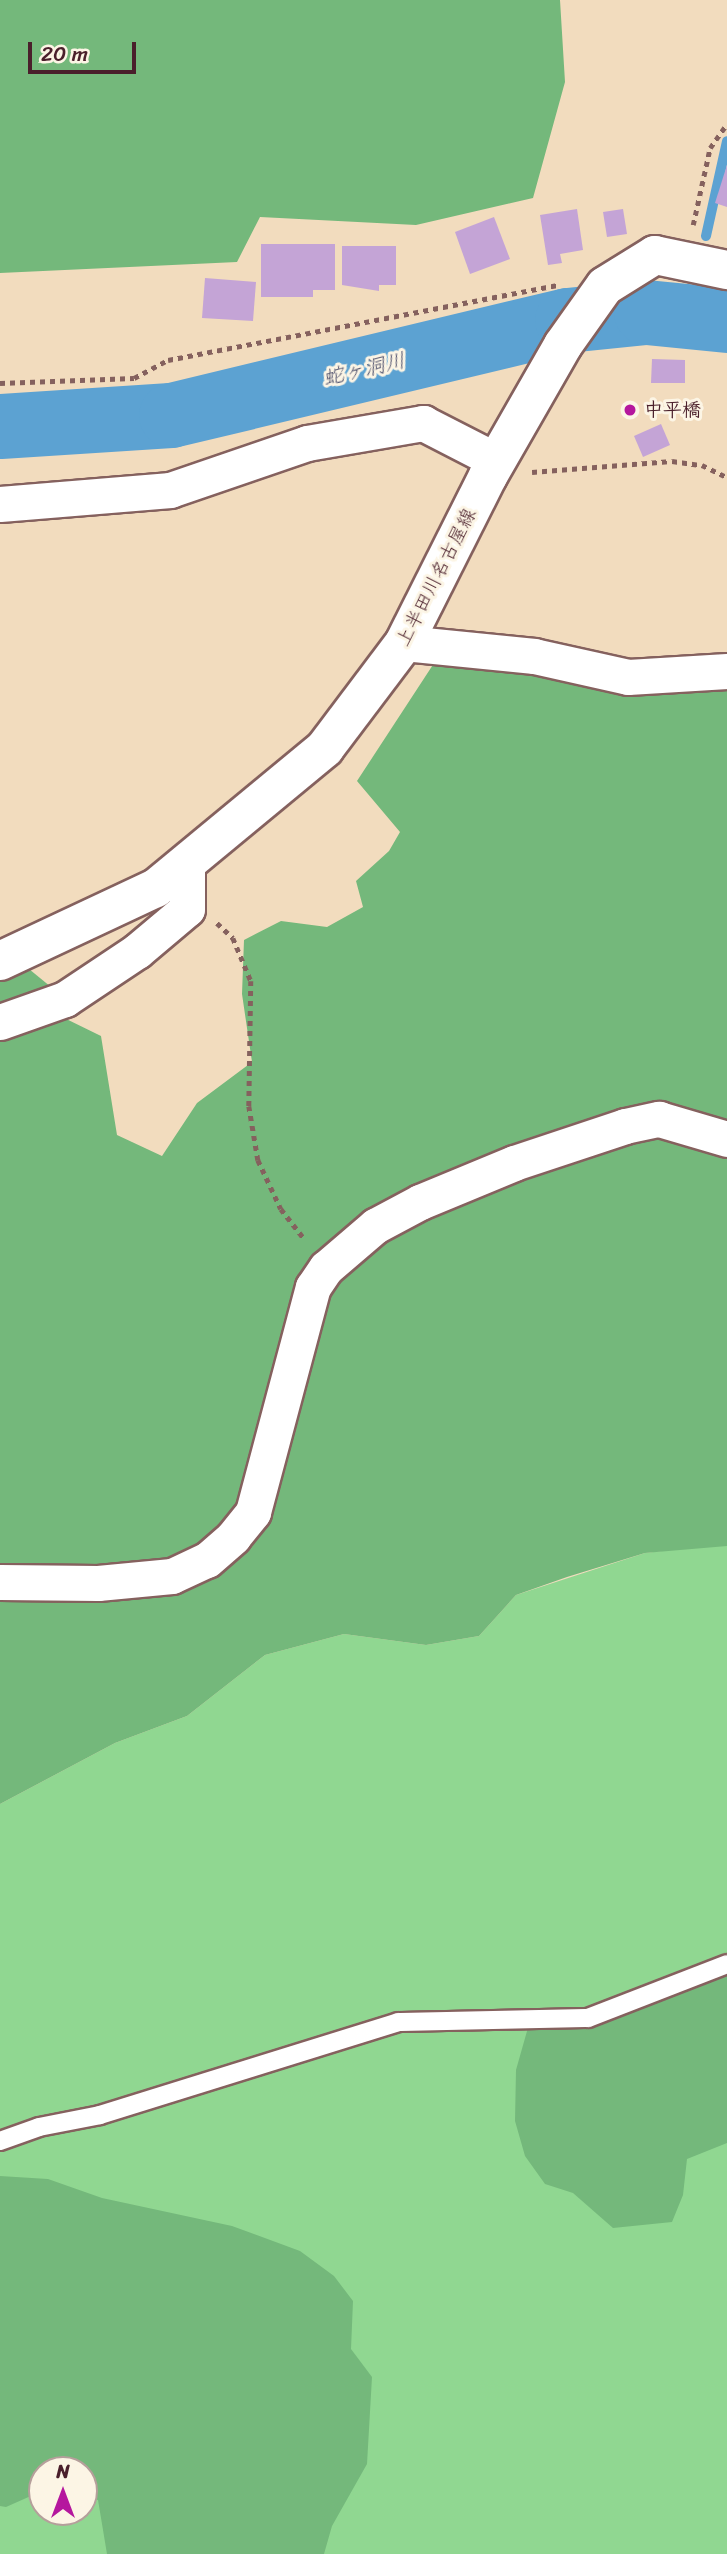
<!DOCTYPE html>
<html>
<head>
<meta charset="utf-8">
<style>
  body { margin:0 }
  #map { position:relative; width:727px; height:2554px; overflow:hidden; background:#f2dcbe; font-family:Sriracha,"Klee One",sans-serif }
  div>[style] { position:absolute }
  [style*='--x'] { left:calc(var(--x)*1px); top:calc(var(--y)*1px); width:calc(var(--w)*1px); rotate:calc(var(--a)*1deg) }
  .green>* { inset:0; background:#90d791 }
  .forest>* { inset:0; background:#74b87b }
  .stream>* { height:10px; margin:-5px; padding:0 5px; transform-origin:5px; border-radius:5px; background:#5ca2d2 }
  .river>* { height:65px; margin:-32.5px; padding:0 32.5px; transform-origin:32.5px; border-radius:32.5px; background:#5ca2d2 }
  .building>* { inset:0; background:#c4a4d6 }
  .path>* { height:4.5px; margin-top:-2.25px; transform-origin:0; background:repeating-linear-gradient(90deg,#85615e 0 5px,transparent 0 10px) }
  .roads { filter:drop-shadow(2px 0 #85615e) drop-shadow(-2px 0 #85615e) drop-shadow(0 2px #85615e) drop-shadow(0 -2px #85615e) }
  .lane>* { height:18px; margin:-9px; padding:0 9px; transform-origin:9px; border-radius:9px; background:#fff }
  .street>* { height:35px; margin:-17.5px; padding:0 17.5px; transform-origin:17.5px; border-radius:17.5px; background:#fff }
  .secondary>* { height:38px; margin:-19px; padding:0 19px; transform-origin:19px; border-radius:19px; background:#fff }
  .dots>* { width:19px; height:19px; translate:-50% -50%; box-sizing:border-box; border:4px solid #fcf5e5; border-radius:50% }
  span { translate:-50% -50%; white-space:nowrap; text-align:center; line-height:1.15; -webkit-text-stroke:6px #fcf5e5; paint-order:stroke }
  .poi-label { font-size:19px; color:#4a1f2b; font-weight:700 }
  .left { translate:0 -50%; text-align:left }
  .street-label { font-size:19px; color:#4a1f2b }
  .water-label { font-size:21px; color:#51536e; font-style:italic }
  .north { position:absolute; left:28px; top:2456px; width:70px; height:70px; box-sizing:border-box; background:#fcf5e5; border:2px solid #b59f9b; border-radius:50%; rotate:0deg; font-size:19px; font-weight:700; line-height:28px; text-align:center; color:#4a1f2b }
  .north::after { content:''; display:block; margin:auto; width:24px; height:32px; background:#b5179e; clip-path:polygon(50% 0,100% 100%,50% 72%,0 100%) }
  .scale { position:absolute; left:28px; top:42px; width:108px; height:32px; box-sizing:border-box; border:4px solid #4a1f2b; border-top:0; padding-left:9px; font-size:21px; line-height:24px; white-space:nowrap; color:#4a1f2b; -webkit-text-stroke:5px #fcf5e5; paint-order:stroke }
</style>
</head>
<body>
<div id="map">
  <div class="green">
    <i style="clip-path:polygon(evenodd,721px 1544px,727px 1546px,727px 2554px,0 2554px,0 1804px,115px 1743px,187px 1716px,265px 1655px,344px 1634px,426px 1645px,479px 1636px,516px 1595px,645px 1553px,721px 1544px,42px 2470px,84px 2470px,84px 2512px,42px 2512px,42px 2470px)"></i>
  </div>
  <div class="forest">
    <i style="clip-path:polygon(0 0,560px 0,565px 82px,533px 198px,416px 225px,260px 217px,237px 262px,0 273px)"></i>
    <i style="clip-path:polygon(440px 654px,727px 677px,727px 1131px,671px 1112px,332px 1250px,246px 1510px,192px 1562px,0 1573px,0 1034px,54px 1013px,101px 1036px,117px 1135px,162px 1156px,197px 1103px,252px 1062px,242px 994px,244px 940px,281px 921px,327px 927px,363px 907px,356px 881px,389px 851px,400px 832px,357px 781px)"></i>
    <i style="clip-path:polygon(29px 969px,51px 987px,0 1007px,0 977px)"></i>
    <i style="clip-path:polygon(629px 1131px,727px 1149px,727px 1546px,645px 1553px,567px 1577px,516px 1595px,479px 1636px,426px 1645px,344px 1634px,265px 1655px,187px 1716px,115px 1743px,0 1804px,0 1588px,234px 1552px,320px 1288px,379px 1232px)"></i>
    <i style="clip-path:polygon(727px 1971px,727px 2143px,687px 2159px,683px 2195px,672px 2222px,613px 2228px,573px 2193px,545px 2184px,525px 2156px,515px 2121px,516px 2070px,529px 2024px,589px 2022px)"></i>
    <i style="clip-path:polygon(0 2176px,48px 2179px,102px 2198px,232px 2226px,300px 2251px,334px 2276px,353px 2301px,351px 2349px,372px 2377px,367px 2464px,332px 2526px,324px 2554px,107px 2554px,98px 2500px,84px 2496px,84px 2470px,42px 2470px,42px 2491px,6px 2507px,0 2506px)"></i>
  </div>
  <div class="stream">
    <i style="--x:706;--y:236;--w:97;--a:-77.5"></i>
    <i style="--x:693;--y:316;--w:27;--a:-80"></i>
  </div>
  <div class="river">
    <i style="--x:0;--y:426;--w:171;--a:-3.7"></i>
    <i style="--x:171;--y:415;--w:407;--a:-13.5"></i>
    <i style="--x:567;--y:320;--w:79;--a:-5.8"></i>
    <i style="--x:646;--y:312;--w:81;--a:5.6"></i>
  </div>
  <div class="building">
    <i style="clip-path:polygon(727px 165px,727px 207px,715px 203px)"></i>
    <i style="clip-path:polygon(577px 209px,583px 250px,560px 254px,562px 263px,548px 265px,540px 215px)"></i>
    <i style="clip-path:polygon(623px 209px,627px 234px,607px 237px,603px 212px)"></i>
    <i style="clip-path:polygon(494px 217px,510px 259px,470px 274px,455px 232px)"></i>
    <i style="clip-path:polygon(261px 244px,335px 244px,335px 290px,313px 290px,313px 297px,261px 297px)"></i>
    <i style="clip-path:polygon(342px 246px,396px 246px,396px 285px,379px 285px,379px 291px,342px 285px)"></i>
    <i style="clip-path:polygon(205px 278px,256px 282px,253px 321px,202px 318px)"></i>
    <i style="clip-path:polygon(652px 359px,685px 360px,685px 383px,651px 383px)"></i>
    <i style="clip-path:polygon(661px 424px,670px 445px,643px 457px,634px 436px)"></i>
  </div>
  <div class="path">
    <i style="--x:693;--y:225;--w:79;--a:-77.6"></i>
    <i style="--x:710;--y:148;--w:29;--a:-55"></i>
    <i style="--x:0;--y:383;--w:134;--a:-2.1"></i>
    <i style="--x:134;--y:378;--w:38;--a:-28"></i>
    <i style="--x:168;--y:360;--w:398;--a:-10.9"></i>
    <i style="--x:532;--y:472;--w:140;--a:-4.5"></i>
    <i style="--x:672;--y:461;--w:30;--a:8"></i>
    <i style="--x:702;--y:465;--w:28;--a:26"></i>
    <i style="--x:217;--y:923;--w:22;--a:43"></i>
    <i style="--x:233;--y:938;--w:47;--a:67.3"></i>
    <i style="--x:251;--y:981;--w:125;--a:90.9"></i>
    <i style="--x:249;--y:1106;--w:55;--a:80.5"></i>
    <i style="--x:258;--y:1160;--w:54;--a:64.9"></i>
    <i style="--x:281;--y:1209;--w:39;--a:52"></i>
  </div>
  <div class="roads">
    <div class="lane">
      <i style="--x:0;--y:2141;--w:41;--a:-19.7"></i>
      <i style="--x:39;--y:2127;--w:62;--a:-11.1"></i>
      <i style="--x:100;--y:2115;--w:312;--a:-17.3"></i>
      <i style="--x:398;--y:2022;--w:190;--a:-1.2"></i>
      <i style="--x:588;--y:2018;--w:149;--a:-21.2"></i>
    </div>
    <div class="street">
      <i style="--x:0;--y:504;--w:171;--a:-4.7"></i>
      <i style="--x:170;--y:490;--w:145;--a:-18.9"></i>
      <i style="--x:307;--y:443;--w:118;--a:-9.8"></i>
      <i style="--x:423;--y:423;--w:83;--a:27.2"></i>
      <i style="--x:404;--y:643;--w:131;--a:5.7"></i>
      <i style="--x:534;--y:656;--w:96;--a:12.6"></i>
      <i style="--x:628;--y:677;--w:99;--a:-3.5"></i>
      <i style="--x:0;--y:1022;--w:69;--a:-19.5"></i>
      <i style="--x:65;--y:999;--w:87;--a:-33.7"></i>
      <i style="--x:137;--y:951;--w:65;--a:-40"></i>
      <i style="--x:187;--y:909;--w:45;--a:-90"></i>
      <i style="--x:0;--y:1582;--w:98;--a:0.6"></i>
      <i style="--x:98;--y:1583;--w:74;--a:-5.4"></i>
      <i style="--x:172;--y:1576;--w:38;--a:-25"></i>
      <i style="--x:207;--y:1560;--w:35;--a:-41"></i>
      <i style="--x:233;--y:1537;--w:32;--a:-51"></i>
      <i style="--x:253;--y:1512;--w:233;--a:-75.1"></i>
      <i style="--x:313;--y:1287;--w:23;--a:-56"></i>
      <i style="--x:326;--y:1268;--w:65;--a:-40.6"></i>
      <i style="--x:375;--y:1226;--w:51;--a:-28.1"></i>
      <i style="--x:420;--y:1202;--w:102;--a:-22.5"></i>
      <i style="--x:514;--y:1163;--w:117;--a:-18.4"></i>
      <i style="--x:625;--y:1126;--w:35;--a:-12"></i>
      <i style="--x:659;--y:1119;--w:71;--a:16.4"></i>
    </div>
    <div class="secondary">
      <i style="--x:0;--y:961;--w:172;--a:-25.1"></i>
      <i style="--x:156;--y:888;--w:219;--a:-39.6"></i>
      <i style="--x:325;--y:748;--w:131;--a:-53"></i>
      <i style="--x:404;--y:643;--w:187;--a:-63.3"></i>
      <i style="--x:488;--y:476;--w:151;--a:-60.2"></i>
      <i style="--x:563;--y:345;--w:72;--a:-54.6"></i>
      <i style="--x:605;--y:286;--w:59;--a:-31.8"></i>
      <i style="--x:655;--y:255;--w:74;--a:11.8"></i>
    </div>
  </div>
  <div class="dots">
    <i style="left:630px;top:410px;background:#b5179e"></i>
  </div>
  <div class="poi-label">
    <span class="left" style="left:644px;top:410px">中平橋</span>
  </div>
  <div class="street-label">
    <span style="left:436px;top:577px;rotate:-63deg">上半田川名古屋線</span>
  </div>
  <div class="water-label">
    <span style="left:364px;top:369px;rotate:-13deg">蛇ヶ洞川</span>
  </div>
  <div class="north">N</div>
  <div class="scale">20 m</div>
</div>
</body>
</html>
